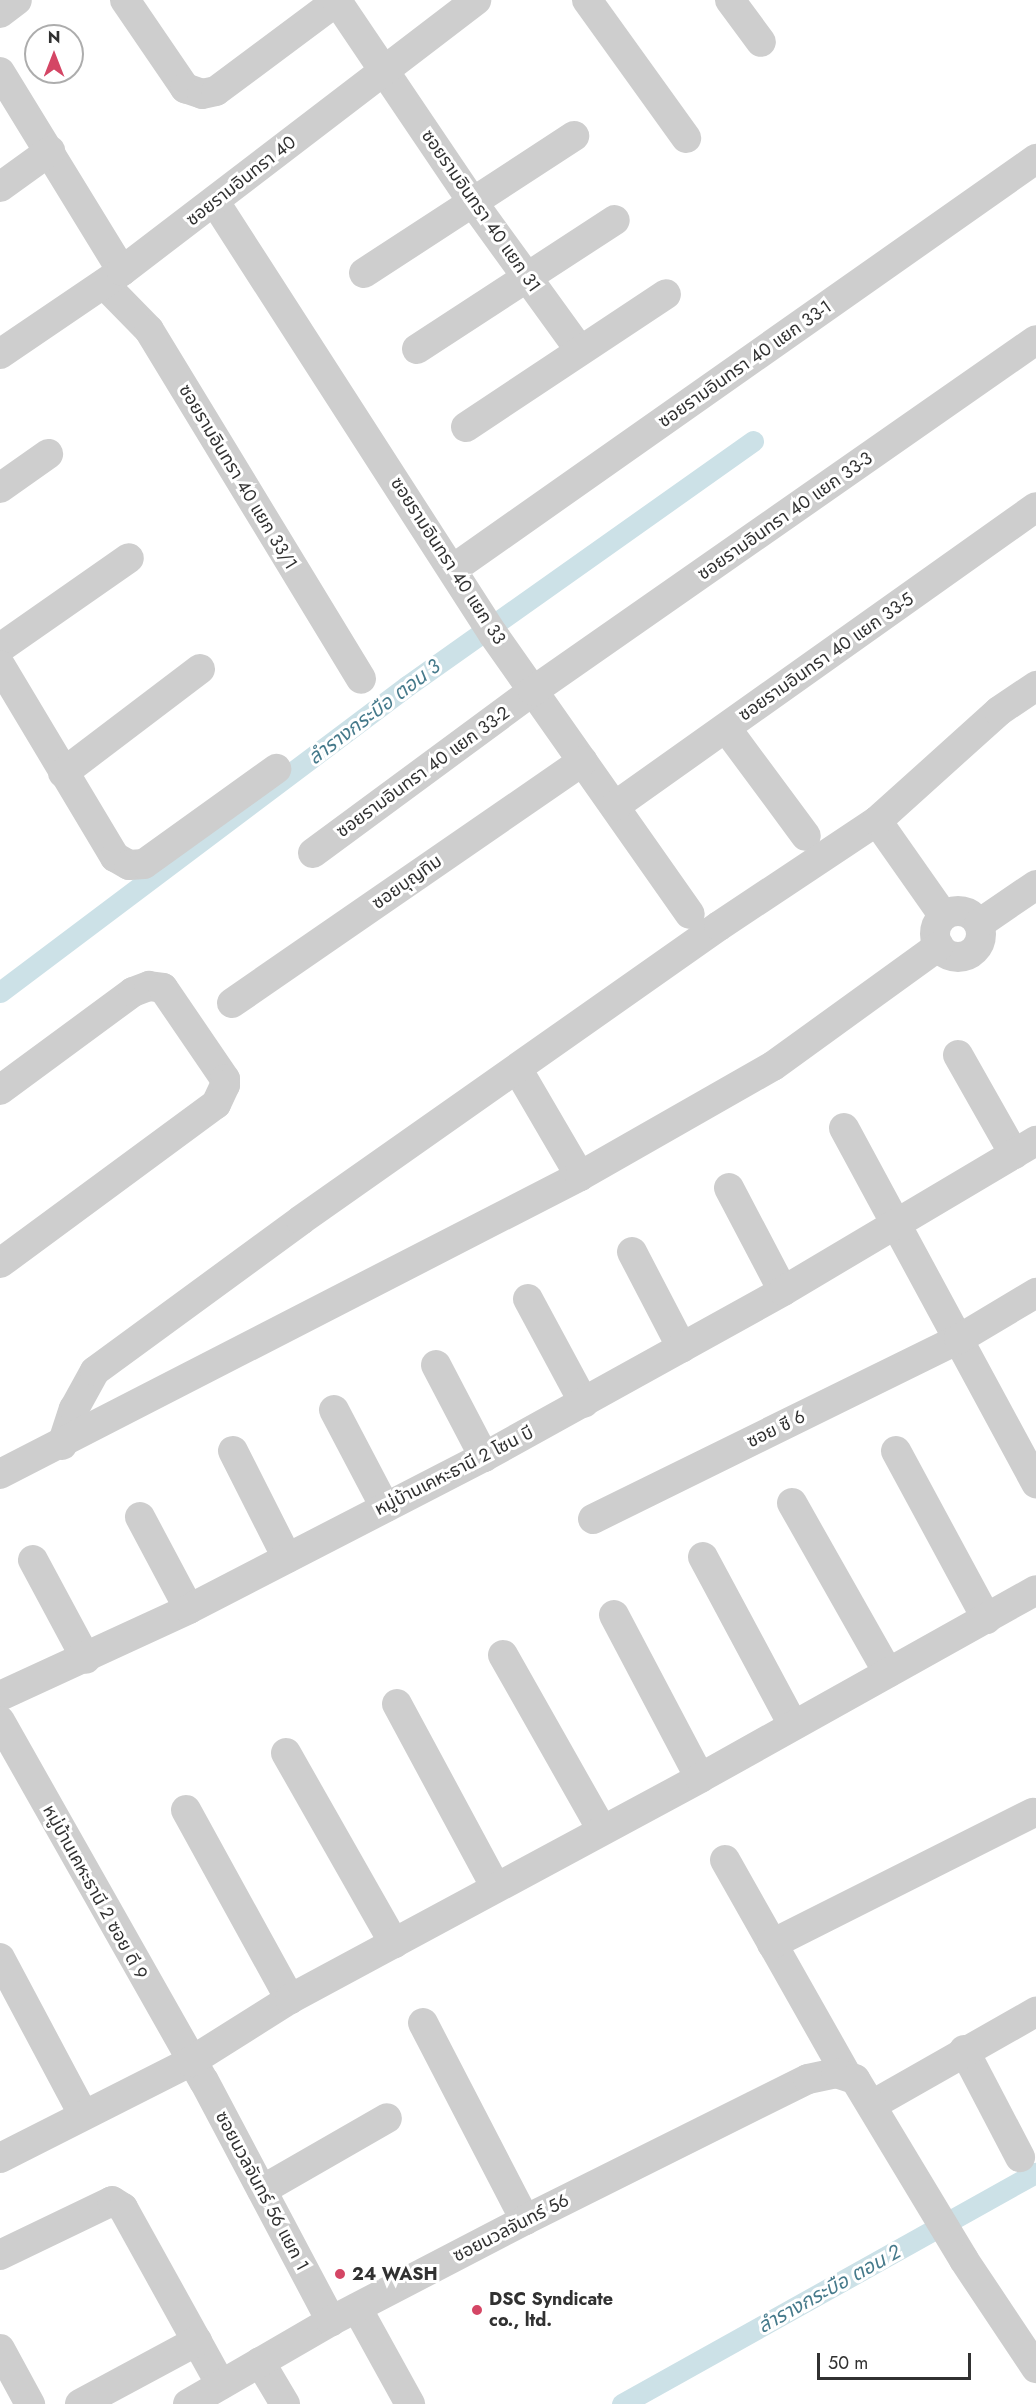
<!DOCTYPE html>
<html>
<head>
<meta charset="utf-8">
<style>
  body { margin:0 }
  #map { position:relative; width:1036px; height:2404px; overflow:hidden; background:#fff; font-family:Jost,"Noto Sans Thai",sans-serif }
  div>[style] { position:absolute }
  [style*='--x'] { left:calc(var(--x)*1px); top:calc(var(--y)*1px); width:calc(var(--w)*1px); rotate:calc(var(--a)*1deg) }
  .canal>* { height:21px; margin:-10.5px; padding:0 10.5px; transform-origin:10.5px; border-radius:10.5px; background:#cce1e7 }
  .minor>* { height:30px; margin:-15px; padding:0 15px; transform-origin:15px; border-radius:15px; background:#cecece }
  .minor>.ring { margin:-15px; padding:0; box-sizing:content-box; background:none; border:30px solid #cecece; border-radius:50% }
  .dots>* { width:16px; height:16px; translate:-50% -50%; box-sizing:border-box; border:3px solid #fff; border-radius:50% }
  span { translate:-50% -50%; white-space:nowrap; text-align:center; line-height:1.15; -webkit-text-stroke:6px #fff; paint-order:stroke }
  .street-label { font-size:18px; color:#313131 }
  .poi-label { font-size:18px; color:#313131; font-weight:700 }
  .left { translate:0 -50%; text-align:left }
  .water-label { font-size:20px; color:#467a8b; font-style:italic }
  .north { position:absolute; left:24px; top:24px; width:60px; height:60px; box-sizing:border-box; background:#fff; border:2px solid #adadad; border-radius:50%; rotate:0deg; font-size:16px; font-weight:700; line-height:24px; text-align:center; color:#313131 }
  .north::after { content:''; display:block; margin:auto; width:21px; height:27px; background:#d44665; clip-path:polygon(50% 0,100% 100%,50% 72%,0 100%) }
  .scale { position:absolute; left:817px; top:2353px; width:154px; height:27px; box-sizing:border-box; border:3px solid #313131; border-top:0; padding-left:8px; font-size:18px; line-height:21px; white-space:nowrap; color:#313131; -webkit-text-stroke:4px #fff; paint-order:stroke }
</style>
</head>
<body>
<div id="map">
  <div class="canal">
    <i style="--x:0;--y:992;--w:509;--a:-36.94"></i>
    <i style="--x:407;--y:686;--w:424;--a:-35.3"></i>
    <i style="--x:622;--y:2404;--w:474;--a:-29.2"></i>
  </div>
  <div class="minor">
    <i style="--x:125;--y:0;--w:107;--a:55.7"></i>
    <i style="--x:185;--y:88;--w:18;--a:19"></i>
    <i style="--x:202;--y:94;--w:14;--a:-12"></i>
    <i style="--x:216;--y:91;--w:152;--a:-36.7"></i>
    <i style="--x:587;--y:0;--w:170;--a:54.3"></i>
    <i style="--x:730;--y:0;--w:52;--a:53.6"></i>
    <i style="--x:337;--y:1;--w:245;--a:56"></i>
    <i style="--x:474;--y:204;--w:179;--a:54.1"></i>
    <i style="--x:0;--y:13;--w:21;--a:-37"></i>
    <i style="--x:0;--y:72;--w:233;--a:58.5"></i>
    <i style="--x:0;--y:187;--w:62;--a:-35.8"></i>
    <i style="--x:215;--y:202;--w:514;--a:57.24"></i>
    <i style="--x:493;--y:634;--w:342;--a:54.9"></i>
    <i style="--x:364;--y:273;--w:251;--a:-33.1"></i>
    <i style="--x:104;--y:284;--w:64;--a:45.6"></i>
    <i style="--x:149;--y:330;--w:408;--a:58.7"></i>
    <i style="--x:417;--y:349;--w:236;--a:-33.1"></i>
    <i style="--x:0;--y:354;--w:148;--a:-34.2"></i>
    <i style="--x:122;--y:271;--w:446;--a:-37.4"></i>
    <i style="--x:466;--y:427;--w:240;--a:-33.6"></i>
    <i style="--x:0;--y:488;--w:59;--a:-35.3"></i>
    <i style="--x:453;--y:569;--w:713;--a:-35.12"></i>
    <i style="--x:0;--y:648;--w:157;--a:-34.9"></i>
    <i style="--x:0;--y:665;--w:224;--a:59.1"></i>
    <i style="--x:115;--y:857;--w:16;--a:30"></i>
    <i style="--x:129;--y:865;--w:15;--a:-4"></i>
    <i style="--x:144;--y:864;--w:163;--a:-35.7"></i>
    <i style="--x:726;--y:728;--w:134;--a:53.5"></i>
    <i style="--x:63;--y:773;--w:172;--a:-37.2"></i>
    <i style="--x:615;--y:806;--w:516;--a:-35.38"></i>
    <i style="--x:877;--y:821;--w:115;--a:54.9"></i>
    <i style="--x:313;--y:853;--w:273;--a:-36.4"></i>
    <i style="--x:533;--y:691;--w:613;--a:-34.91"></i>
    <i class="ring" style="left:935px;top:911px;width:16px;height:16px"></i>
    <i style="--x:979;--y:924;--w:69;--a:-34.4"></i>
    <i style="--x:232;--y:1003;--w:426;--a:-34.6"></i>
    <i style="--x:958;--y:1055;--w:114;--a:60.5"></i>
    <i style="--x:518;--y:1070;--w:123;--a:59.7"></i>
    <i style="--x:0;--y:1090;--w:165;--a:-36.4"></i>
    <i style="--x:133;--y:992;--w:17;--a:-21"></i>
    <i style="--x:149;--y:986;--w:14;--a:8"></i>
    <i style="--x:163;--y:988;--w:110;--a:55.7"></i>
    <i style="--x:225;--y:1079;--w:6;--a:90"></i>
    <i style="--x:225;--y:1085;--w:21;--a:115"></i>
    <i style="--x:216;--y:1104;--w:268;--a:143.6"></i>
    <i style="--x:844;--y:1128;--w:404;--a:61.6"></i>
    <i style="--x:729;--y:1188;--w:116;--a:62.3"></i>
    <i style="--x:632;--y:1252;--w:108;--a:62.5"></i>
    <i style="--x:528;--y:1299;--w:118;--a:61.7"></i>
    <i style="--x:436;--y:1365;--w:104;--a:62.4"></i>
    <i style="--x:334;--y:1410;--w:110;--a:62.3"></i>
    <i style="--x:62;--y:1445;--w:38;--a:-72"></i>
    <i style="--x:74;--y:1409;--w:43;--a:-61.1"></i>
    <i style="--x:95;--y:1371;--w:255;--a:-36.2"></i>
    <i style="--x:301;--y:1220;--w:511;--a:-35.12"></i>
    <i style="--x:719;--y:926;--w:190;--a:-33.6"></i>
    <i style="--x:877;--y:821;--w:164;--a:-42"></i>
    <i style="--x:999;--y:711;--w:45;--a:-34"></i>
    <i style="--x:233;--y:1451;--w:120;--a:63.2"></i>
    <i style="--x:896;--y:1451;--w:191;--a:61.6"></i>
    <i style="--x:0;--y:1474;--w:652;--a:-27.19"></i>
    <i style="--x:580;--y:1176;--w:222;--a:-29.7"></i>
    <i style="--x:773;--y:1066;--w:205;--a:-35.9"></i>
    <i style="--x:792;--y:1503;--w:195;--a:60.5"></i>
    <i style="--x:140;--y:1517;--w:104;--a:62"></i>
    <i style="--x:593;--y:1519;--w:408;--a:-26.2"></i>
    <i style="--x:959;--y:1339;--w:90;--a:-30.9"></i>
    <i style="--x:703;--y:1557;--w:191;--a:61.8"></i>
    <i style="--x:33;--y:1560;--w:112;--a:61.8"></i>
    <i style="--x:614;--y:1615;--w:184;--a:62.2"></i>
    <i style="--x:503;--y:1655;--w:201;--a:60.5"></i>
    <i style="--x:0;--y:1696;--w:208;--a:-24.7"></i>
    <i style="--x:189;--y:1609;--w:332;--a:-27.3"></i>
    <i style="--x:484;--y:1457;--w:342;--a:-29"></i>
    <i style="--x:783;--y:1291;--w:294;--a:-30.7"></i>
    <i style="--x:397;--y:1704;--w:207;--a:61.7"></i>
    <i style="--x:0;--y:1721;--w:414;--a:60.5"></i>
    <i style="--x:204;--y:2081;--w:272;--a:62.1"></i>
    <i style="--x:286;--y:1753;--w:219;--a:60.4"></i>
    <i style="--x:186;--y:1810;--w:216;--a:61.2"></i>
    <i style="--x:725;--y:1860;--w:248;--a:60.5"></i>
    <i style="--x:772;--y:1944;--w:292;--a:-26.7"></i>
    <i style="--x:0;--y:1958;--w:177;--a:62"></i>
    <i style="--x:423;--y:2023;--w:222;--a:62.6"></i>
    <i style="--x:964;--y:2050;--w:121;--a:62.4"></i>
    <i style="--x:872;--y:2105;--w:189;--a:-29.6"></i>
    <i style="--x:0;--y:2158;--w:213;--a:-26.8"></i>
    <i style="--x:190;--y:2062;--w:118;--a:-32.2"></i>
    <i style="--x:290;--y:1999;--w:466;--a:-28.3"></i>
    <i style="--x:700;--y:1778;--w:385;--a:-29.2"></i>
    <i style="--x:262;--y:2190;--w:144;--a:-29.9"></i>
    <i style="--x:0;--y:2255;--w:124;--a:-25.7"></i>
    <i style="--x:112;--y:2201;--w:13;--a:32"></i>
    <i style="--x:123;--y:2208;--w:202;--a:61"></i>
    <i style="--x:357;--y:2308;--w:110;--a:61.1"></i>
    <i style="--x:0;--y:2349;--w:63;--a:61.4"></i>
    <i style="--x:260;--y:2362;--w:49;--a:59.2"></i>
    <i style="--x:80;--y:2404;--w:133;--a:-28.3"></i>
    <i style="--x:188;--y:2404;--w:165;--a:-30.1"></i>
    <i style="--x:331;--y:2321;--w:219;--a:-27.5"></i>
    <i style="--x:525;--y:2220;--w:316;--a:-26.5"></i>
    <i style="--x:808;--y:2079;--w:29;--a:-12"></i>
    <i style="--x:836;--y:2073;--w:20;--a:18"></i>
    <i style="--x:855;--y:2079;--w:211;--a:58.9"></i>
    <i style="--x:964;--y:2260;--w:130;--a:56.3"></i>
  </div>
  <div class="dots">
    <i style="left:340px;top:2274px;background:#d44665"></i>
    <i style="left:477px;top:2310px;background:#d44665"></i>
  </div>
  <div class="street-label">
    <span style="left:241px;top:181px;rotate:-38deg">ซอยรามอินทรา 40</span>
    <span style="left:481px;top:211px;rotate:55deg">ซอยรามอินทรา 40 แยก 31</span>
    <span style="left:745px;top:364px;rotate:-35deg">ซอยรามอินทรา 40 แยก 33-1</span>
    <span style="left:238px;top:477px;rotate:59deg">ซอยรามอินทรา 40 แยก 33/1</span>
    <span style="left:785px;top:516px;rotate:-35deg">ซอยรามอินทรา 40 แยก 33-3</span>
    <span style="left:448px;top:561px;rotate:57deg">ซอยรามอินทรา 40 แยก 33</span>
    <span style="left:826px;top:657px;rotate:-35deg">ซอยรามอินทรา 40 แยก 33-5</span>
    <span style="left:423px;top:772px;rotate:-36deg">ซอยรามอินทรา 40 แยก 33-2</span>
    <span style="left:407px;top:882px;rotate:-35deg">ซอยบุญทิม</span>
    <span style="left:776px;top:1429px;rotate:-26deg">ซอย ซี 6</span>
    <span style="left:454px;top:1471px;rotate:-27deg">หมู่บ้านเคหะธานี 2 โซน บี</span>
    <span style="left:95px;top:1892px;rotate:61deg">หมู่บ้านเคหะธานี 2 ซอย ดี 9</span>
    <span style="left:262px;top:2191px;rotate:62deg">ซอยนวลจันทร์ 56 แยก 1</span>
    <span style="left:511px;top:2228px;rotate:-27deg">ซอยนวลจันทร์ 56</span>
  </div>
  <div class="poi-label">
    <span class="left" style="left:352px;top:2274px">24 WASH</span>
    <span class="left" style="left:489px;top:2310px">DSC Syndicate<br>co., ltd.</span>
  </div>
  <div class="water-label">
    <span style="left:374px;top:712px;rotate:-37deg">ลำรางกระบือ ตอน 3</span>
    <span style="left:829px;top:2289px;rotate:-29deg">ลำรางกระบือ ตอน 2</span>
  </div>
  <div class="north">N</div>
  <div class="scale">50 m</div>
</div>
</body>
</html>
